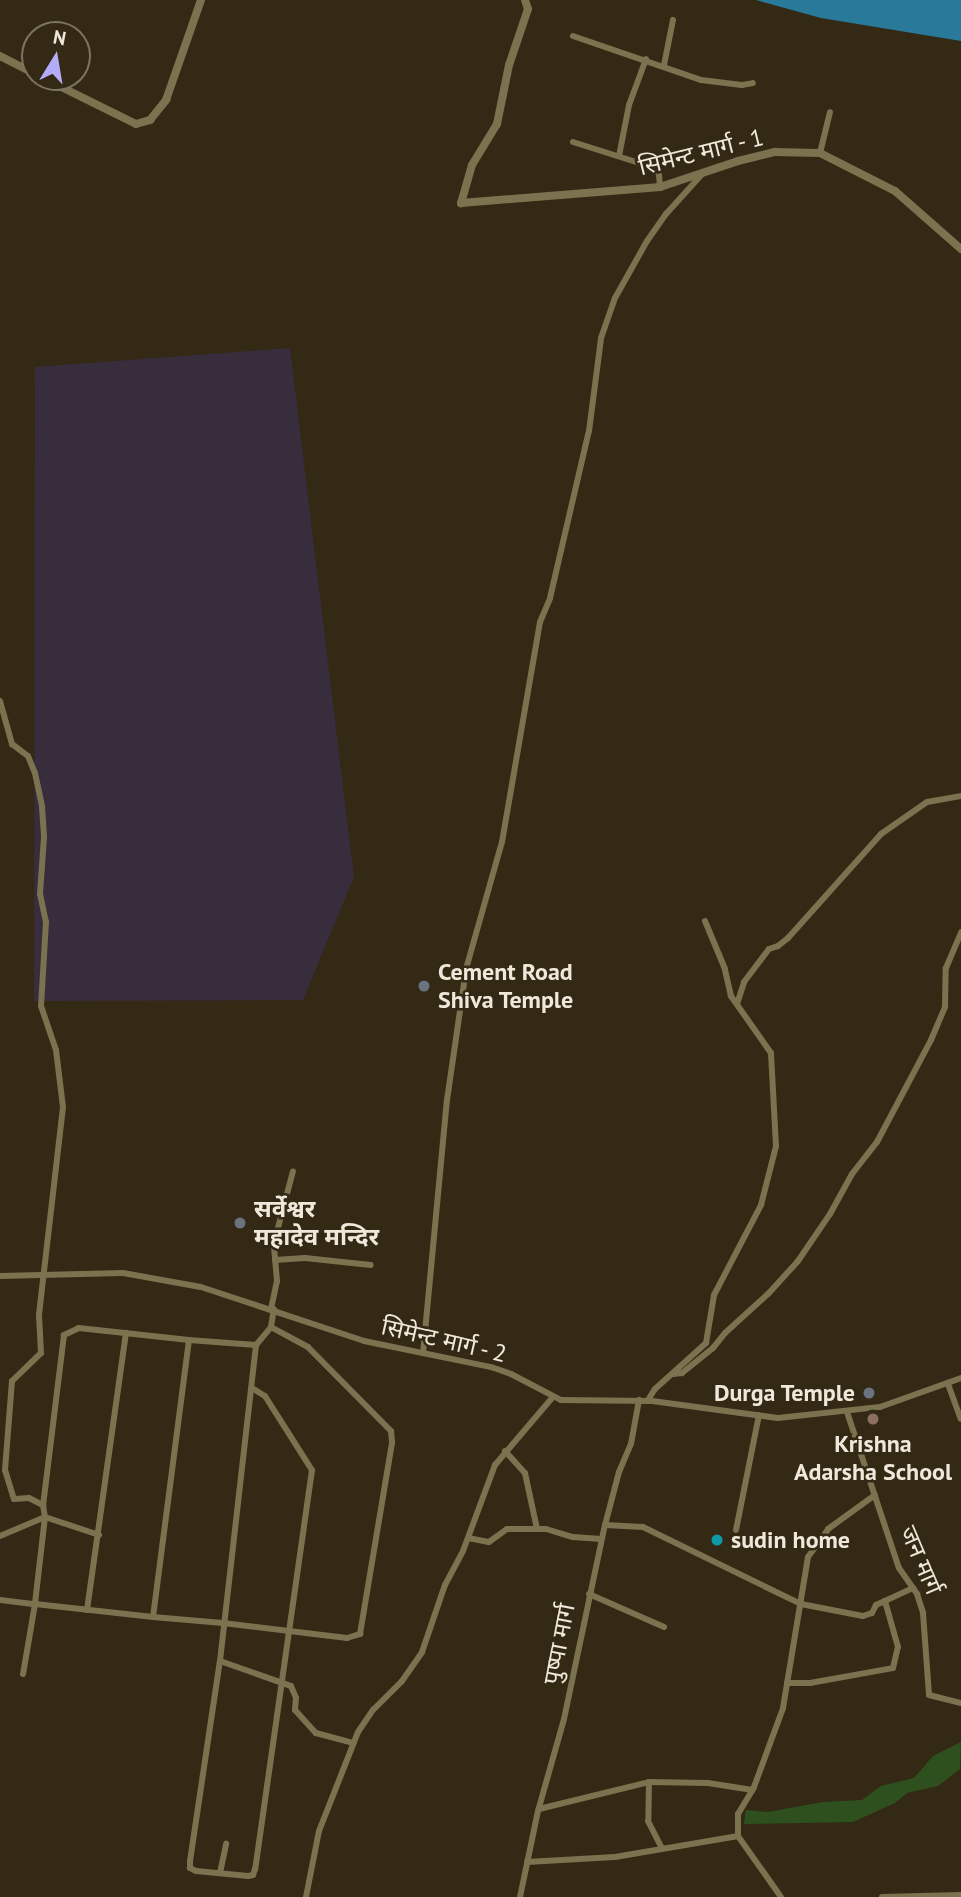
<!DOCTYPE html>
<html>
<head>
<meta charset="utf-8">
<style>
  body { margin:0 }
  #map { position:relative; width:961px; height:1897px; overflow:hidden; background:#332914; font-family:"PT Sans","Noto Sans Devanagari",sans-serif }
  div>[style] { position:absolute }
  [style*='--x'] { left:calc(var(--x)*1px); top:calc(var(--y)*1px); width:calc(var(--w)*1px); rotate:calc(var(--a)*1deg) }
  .industrial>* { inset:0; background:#382d3c }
  .green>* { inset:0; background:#2e501f }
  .water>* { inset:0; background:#297a9a }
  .minor>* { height:6px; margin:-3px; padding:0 3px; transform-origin:3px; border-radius:3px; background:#7b724f }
  .tertiary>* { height:8px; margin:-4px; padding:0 4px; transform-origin:4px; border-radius:4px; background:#7b724f }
  .dots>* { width:19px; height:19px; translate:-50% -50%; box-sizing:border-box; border:4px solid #332914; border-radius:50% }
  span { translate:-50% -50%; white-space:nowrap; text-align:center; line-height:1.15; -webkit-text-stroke:5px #332914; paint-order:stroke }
  .street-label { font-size:24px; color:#efe8db }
  .poi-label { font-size:24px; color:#efe8db; font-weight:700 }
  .left { translate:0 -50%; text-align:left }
  .right { translate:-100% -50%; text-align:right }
  .north { position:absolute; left:21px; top:21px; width:70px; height:70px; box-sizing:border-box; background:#332914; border:2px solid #7e7564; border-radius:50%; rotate:11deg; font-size:19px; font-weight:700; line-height:28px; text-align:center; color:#efe8db }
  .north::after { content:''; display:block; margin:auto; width:24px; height:32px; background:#b4acf9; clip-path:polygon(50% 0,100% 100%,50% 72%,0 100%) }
</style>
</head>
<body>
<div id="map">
  <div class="industrial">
    <i style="clip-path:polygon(290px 348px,354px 877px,303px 1000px,34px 1001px,35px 367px)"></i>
  </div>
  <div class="green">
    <i style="clip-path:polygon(961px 1742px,960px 1769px,938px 1786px,907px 1793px,895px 1803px,853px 1822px,744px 1824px,746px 1810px,768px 1812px,823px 1802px,862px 1800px,881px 1786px,914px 1778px,933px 1756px)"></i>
  </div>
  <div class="water">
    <i style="clip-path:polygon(756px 0,961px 0,961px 41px,821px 18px)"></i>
  </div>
  <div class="minor">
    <i style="--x:573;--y:36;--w:135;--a:19"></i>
    <i style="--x:701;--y:80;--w:41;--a:7"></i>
    <i style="--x:742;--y:85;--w:11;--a:-10"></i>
    <i style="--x:664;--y:65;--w:46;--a:-78.7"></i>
    <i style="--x:573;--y:142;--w:86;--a:17.6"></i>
    <i style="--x:655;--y:168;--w:8;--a:60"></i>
    <i style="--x:659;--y:175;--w:12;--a:85"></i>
    <i style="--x:820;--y:153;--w:42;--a:-76.3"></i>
    <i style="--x:619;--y:156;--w:52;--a:-78.9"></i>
    <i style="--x:629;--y:105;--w:49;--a:-69.7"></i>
    <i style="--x:0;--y:701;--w:45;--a:74.4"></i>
    <i style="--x:12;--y:744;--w:20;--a:37"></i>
    <i style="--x:28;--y:756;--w:18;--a:68"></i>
    <i style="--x:35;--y:773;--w:35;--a:78"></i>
    <i style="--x:42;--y:807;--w:30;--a:86"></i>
    <i style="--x:44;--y:837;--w:57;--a:94"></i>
    <i style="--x:40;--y:894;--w:29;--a:78"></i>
    <i style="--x:46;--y:922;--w:84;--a:93.4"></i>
    <i style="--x:41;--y:1006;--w:46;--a:71.2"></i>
    <i style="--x:56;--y:1050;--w:57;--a:83"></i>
    <i style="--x:63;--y:1107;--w:209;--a:96.6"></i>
    <i style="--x:39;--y:1315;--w:38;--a:87"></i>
    <i style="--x:41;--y:1353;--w:40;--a:136"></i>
    <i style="--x:12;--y:1381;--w:89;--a:94.5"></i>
    <i style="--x:5;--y:1470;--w:30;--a:73"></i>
    <i style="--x:14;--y:1499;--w:15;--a:-4"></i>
    <i style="--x:29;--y:1498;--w:16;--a:27"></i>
    <i style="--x:737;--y:1004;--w:23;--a:-72"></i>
    <i style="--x:744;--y:982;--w:41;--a:-52.9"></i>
    <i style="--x:769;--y:949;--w:9;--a:-18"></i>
    <i style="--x:778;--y:946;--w:13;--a:-39"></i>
    <i style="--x:788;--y:938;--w:140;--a:-48.2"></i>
    <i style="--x:881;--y:834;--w:56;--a:-34.8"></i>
    <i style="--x:927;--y:802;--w:35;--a:-10"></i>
    <i style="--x:275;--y:1260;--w:30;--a:-4"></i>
    <i style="--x:305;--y:1258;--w:66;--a:6.1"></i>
    <i style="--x:0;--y:1276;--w:123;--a:-1.4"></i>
    <i style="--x:123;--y:1273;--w:79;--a:10.2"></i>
    <i style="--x:201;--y:1287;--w:172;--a:18.3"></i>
    <i style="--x:364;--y:1341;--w:130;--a:11.6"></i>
    <i style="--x:491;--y:1367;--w:21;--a:19"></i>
    <i style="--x:511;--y:1374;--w:56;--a:27.5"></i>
    <i style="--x:561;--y:1400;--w:91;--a:0.6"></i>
    <i style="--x:652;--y:1401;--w:127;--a:7.7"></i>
    <i style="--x:778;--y:1418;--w:103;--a:-6.2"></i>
    <i style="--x:880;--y:1407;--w:86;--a:-19.7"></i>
    <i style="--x:271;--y:1309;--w:29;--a:-78"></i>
    <i style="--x:277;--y:1281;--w:38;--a:-95"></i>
    <i style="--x:274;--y:1243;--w:74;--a:-75.2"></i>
    <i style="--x:189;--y:1340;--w:67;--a:4.3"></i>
    <i style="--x:423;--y:1353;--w:254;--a:-84.6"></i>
    <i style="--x:447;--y:1100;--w:132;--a:-81.7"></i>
    <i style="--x:466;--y:969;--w:132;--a:-74.2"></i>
    <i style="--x:502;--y:842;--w:223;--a:-80.2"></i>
    <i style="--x:540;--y:622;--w:26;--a:-67"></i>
    <i style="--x:550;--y:598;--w:171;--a:-76.9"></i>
    <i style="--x:589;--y:431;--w:94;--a:-82.6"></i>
    <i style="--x:601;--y:338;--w:42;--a:-70.7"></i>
    <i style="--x:615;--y:298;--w:65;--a:-60.7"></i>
    <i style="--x:647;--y:241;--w:33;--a:-55"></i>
    <i style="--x:666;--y:214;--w:55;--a:-47.9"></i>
    <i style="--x:673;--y:1374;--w:9;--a:-6"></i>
    <i style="--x:682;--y:1373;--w:40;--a:-39"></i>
    <i style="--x:713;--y:1348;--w:19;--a:-51"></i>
    <i style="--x:725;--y:1333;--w:59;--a:-42.3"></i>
    <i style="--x:769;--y:1293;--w:43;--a:-47.8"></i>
    <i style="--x:798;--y:1261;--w:57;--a:-55.8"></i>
    <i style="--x:830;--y:1214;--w:46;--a:-61.2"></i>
    <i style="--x:852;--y:1174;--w:41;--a:-52"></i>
    <i style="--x:877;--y:1142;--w:115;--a:-62.1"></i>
    <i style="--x:931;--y:1040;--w:36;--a:-67"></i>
    <i style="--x:945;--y:1007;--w:39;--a:-89"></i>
    <i style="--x:946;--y:968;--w:39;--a:-67"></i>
    <i style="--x:948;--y:1384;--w:37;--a:70"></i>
    <i style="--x:252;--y:1388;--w:15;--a:32"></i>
    <i style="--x:265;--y:1396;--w:88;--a:57.6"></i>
    <i style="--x:312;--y:1470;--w:403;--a:98.1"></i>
    <i style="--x:255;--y:1869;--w:6;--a:108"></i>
    <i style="--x:253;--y:1875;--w:5;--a:169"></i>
    <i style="--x:248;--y:1876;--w:52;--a:-174.5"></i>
    <i style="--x:196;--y:1871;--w:7;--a:-153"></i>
    <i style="--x:190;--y:1868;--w:7;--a:-90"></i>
    <i style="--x:190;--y:1861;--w:202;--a:-81.5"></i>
    <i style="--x:220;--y:1661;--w:318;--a:-83.5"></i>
    <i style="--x:256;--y:1345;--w:23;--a:-50"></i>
    <i style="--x:271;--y:1327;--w:18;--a:-81"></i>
    <i style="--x:648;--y:1400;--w:13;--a:-58"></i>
    <i style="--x:655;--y:1389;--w:69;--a:-42"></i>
    <i style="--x:706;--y:1343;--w:49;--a:-80.5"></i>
    <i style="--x:714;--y:1295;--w:102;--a:-62.4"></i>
    <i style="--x:761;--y:1205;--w:61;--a:-75.7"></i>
    <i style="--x:776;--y:1146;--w:93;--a:-93.1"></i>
    <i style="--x:771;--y:1053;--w:70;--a:-125.1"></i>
    <i style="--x:731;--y:996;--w:28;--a:-103"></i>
    <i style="--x:725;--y:969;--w:52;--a:-112.6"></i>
    <i style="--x:847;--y:1412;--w:164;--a:71.6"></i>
    <i style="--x:899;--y:1568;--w:32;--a:55"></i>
    <i style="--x:917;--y:1594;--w:20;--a:72"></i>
    <i style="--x:923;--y:1613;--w:82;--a:85.8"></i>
    <i style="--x:929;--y:1695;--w:33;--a:14"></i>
    <i style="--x:505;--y:1451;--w:30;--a:48"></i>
    <i style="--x:525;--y:1473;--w:57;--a:77.9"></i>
    <i style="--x:605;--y:1525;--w:38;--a:3"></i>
    <i style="--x:643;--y:1527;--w:176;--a:26"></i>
    <i style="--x:801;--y:1604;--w:63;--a:11"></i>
    <i style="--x:863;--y:1616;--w:9;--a:-18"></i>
    <i style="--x:872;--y:1613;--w:9;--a:-63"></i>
    <i style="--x:876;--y:1605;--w:41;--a:-24.7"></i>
    <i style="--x:736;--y:1530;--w:117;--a:-78.7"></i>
    <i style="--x:0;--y:1536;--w:49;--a:-22.9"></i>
    <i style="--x:45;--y:1517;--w:57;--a:18.4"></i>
    <i style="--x:468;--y:1538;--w:21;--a:11"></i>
    <i style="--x:489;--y:1542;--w:22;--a:-36"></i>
    <i style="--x:507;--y:1529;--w:39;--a:0"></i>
    <i style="--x:546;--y:1529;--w:28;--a:17"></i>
    <i style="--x:573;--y:1537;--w:28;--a:4"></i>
    <i style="--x:589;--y:1594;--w:82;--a:23.7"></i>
    <i style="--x:0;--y:1600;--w:35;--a:7"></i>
    <i style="--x:35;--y:1604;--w:71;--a:99.7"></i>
    <i style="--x:87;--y:1610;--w:280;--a:-82"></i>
    <i style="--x:153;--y:1617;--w:279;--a:-82.6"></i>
    <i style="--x:189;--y:1340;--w:111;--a:-173.8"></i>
    <i style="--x:79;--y:1328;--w:17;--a:155"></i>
    <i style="--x:64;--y:1335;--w:171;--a:97"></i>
    <i style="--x:43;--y:1505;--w:12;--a:81"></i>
    <i style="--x:45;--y:1517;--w:88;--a:96.6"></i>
    <i style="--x:35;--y:1604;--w:119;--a:6.3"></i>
    <i style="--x:153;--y:1617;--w:70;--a:4.9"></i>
    <i style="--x:223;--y:1623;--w:125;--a:6.9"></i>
    <i style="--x:347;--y:1638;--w:14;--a:-17"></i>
    <i style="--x:360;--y:1634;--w:195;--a:-80.5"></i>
    <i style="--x:392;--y:1442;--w:11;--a:-95"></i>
    <i style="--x:391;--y:1431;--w:118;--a:-134.7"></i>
    <i style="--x:308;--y:1347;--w:42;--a:-151.6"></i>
    <i style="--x:220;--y:1661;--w:75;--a:19.4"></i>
    <i style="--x:291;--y:1686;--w:13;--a:67"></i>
    <i style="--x:296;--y:1698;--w:12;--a:95"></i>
    <i style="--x:295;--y:1710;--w:31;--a:48"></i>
    <i style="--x:316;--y:1733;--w:39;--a:15"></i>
    <i style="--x:787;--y:1683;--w:23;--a:0"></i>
    <i style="--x:810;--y:1683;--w:84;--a:-10.2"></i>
    <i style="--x:893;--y:1668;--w:22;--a:-77"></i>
    <i style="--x:898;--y:1647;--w:48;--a:-105.8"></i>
    <i style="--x:649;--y:1782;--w:39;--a:91"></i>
    <i style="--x:648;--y:1821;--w:31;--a:63"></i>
    <i style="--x:539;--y:1809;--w:113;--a:-13.8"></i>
    <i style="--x:649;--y:1782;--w:59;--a:1"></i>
    <i style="--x:708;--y:1783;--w:45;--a:9"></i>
    <i style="--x:527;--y:1862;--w:88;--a:-3.3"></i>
    <i style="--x:615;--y:1857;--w:125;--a:-9.7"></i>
    <i style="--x:220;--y:1873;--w:30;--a:-78"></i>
    <i style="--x:306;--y:1897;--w:67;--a:-78.9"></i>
    <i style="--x:319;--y:1831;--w:106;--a:-68.5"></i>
    <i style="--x:358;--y:1732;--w:27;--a:-56"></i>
    <i style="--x:373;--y:1710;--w:41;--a:-45"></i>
    <i style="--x:402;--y:1681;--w:35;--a:-55"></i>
    <i style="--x:422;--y:1652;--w:71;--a:-71.1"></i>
    <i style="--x:445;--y:1585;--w:38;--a:-62"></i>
    <i style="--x:463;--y:1551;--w:92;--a:-69.6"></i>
    <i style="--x:495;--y:1465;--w:88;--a:-49.6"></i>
    <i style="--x:520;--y:1897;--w:88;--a:-78.2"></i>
    <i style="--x:538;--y:1811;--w:96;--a:-74.2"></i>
    <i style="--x:564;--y:1719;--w:198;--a:-78.1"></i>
    <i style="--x:605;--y:1525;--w:55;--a:-75.2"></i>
    <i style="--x:619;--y:1472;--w:30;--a:-67"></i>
    <i style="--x:631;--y:1444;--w:45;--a:-79.7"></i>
    <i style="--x:781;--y:1897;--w:75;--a:-125.2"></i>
    <i style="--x:738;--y:1836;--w:22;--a:-90"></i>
    <i style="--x:738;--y:1814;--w:31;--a:-59"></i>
    <i style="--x:754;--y:1787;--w:84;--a:-69.8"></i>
    <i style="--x:783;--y:1708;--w:153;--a:-80.6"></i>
    <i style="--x:808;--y:1557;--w:34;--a:-54"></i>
    <i style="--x:828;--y:1529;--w:58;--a:-35.9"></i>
    <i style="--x:882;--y:1897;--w:79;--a:-1.5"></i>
  </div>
  <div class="tertiary">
    <i style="--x:525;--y:0;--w:9;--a:72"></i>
    <i style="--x:528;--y:9;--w:59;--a:108.7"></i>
    <i style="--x:509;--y:65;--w:60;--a:101.5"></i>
    <i style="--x:497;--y:124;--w:48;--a:121.4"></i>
    <i style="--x:472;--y:165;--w:40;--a:106"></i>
    <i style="--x:461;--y:203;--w:200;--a:-4.6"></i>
    <i style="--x:660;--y:187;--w:82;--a:-18.4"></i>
    <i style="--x:738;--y:161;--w:38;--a:-14"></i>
    <i style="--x:775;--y:152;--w:45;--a:1.3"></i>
    <i style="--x:820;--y:153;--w:84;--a:26.9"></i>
    <i style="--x:895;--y:191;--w:88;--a:41.3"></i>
    <i style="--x:0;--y:56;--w:39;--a:27"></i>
    <i style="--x:41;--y:77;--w:106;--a:26.3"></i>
    <i style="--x:136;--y:124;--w:15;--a:-16"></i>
    <i style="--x:150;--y:120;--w:26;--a:-51"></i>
    <i style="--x:166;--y:100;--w:106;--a:-70.7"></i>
  </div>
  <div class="dots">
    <i style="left:424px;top:986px;background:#6b7280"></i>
    <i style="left:240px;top:1223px;background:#6b7280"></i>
    <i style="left:869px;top:1393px;background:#6b7280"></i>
    <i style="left:873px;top:1419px;background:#8d6e63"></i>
    <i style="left:717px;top:1540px;background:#0f9aa8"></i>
  </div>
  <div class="street-label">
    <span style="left:701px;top:152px;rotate:-14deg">सिमेन्ट मार्ग - 1</span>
    <span style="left:444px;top:1340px;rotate:13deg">सिमेन्ट मार्ग - 2</span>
    <span style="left:921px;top:1560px;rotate:67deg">जन मार्ग</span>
    <span style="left:559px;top:1644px;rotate:-79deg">पुष्पा मार्ग</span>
  </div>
  <div class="poi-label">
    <span class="left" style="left:438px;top:986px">Cement Road<br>Shiva Temple</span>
    <span class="left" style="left:254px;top:1223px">सर्वेश्वर<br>महादेव मन्दिर</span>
    <span class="right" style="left:855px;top:1393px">Durga Temple</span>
    <span style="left:873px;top:1458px">Krishna<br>Adarsha School</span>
    <span class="left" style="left:731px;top:1540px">sudin home</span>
  </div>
  <div class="north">N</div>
</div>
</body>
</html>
